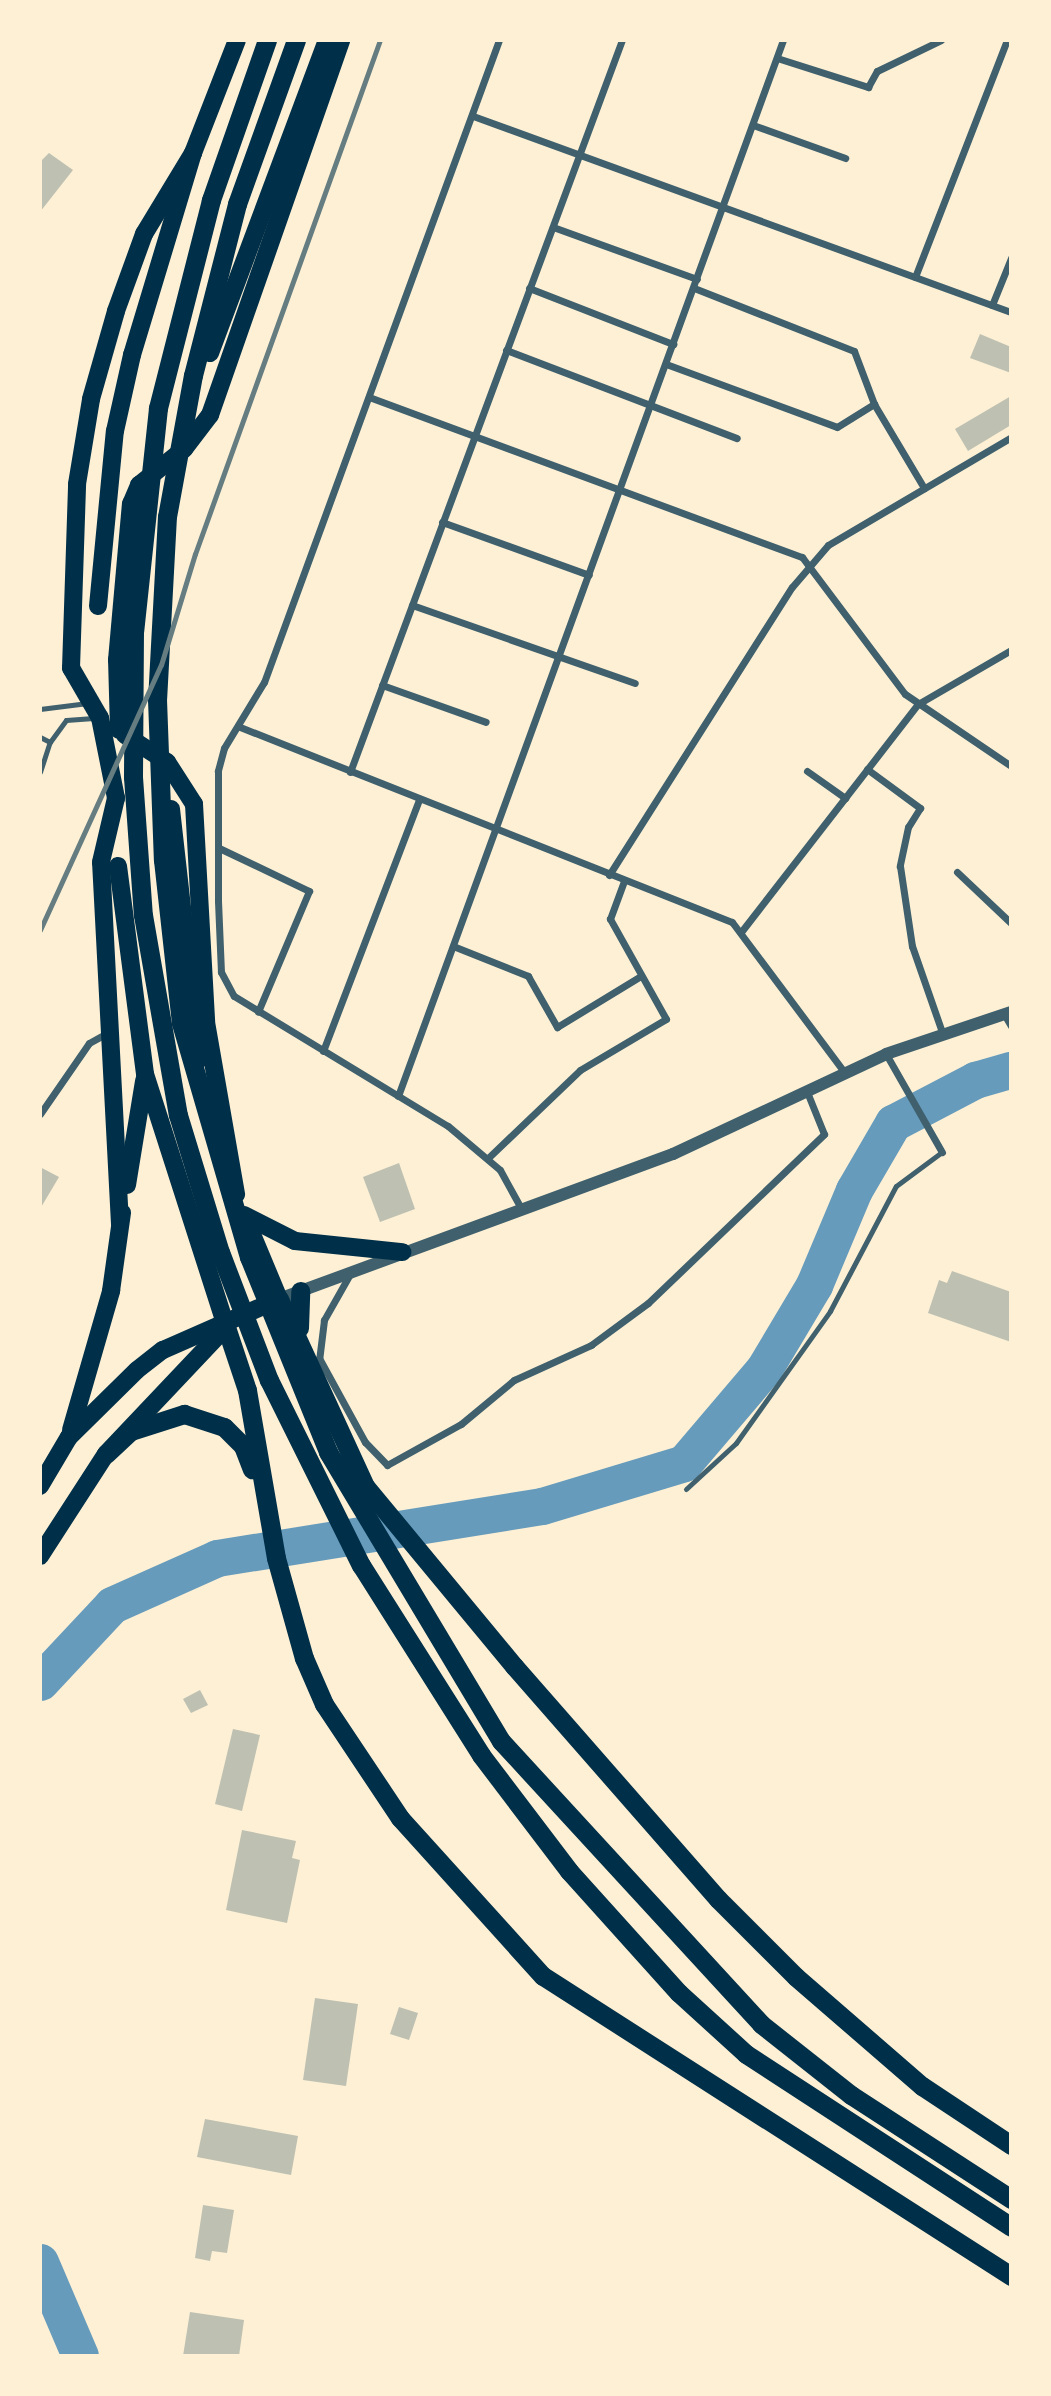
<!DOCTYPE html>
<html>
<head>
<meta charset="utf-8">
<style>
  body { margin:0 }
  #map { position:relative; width:1051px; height:2396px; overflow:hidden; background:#fdf0d5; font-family:Signika,sans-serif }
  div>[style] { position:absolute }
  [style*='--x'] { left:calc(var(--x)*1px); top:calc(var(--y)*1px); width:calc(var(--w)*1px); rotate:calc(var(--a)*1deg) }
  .river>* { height:37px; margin:-18.5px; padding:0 18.5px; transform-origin:18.5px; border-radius:18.5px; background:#669bbc }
  .building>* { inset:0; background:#bec0b2 }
  .service>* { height:5px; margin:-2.5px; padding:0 2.5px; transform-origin:2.5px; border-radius:2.5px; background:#3f606c }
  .minor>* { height:7px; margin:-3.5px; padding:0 3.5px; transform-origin:3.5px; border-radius:3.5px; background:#3f606c }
  .tertiary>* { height:12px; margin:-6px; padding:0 6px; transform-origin:6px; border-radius:6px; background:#3f606c }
  .primary>* { height:18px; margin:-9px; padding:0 9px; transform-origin:9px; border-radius:9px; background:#003049 }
  .trunk>* { height:19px; margin:-9.5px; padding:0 9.5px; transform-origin:9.5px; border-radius:9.5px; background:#003049 }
  .rail>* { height:5px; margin:-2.5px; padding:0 2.5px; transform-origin:2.5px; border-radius:2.5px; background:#657d81 }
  span { translate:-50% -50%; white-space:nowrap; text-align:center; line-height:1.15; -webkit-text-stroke:7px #fdf0d5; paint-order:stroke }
  .frame { position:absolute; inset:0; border:42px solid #fdf0d5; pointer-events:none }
</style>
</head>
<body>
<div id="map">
  <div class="river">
    <i style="--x:40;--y:1682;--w:105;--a:-46.9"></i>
    <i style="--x:112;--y:1605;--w:115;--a:-24.1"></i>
    <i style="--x:217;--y:1558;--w:329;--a:-9.1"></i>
    <i style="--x:542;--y:1506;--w:148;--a:-16.8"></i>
    <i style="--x:684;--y:1463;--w:123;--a:-49.6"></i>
    <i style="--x:764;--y:1369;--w:98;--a:-59.2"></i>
    <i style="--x:814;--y:1285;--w:103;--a:-67.2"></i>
    <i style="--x:854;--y:1190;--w:78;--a:-59.8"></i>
    <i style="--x:893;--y:1123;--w:93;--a:-27.7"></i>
    <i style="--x:975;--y:1080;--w:37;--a:-16"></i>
    <i style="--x:40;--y:2262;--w:102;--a:66.9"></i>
  </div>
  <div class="building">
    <i style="clip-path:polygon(49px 153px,73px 170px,40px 212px,40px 162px)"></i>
    <i style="clip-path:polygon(980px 334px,1011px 347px,1011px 373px,970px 358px)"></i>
    <i style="clip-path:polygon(1011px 396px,1011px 425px,968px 451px,955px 429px)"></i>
    <i style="clip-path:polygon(399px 1163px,415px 1209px,380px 1222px,363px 1177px)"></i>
    <i style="clip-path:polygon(40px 1167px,59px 1177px,40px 1209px)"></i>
    <i style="clip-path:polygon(952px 1271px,1011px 1292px,1011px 1342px,928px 1313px,939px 1280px,947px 1283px)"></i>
    <i style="clip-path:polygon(200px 1690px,208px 1705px,191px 1713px,183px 1699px)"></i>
    <i style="clip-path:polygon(233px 1729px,260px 1735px,242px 1811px,215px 1804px)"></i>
    <i style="clip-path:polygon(242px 1830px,296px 1841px,292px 1858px,300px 1860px,287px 1923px,226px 1910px)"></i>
    <i style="clip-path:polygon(315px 1998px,358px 2004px,346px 2086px,303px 2080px)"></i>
    <i style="clip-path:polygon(399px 2007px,418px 2013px,409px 2040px,390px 2034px)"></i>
    <i style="clip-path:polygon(205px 2119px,298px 2136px,291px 2175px,197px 2157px)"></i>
    <i style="clip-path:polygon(203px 2205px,234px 2210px,227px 2253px,212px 2251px,210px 2261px,195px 2258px)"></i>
    <i style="clip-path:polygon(190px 2312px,244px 2320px,239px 2356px,183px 2356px)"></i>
  </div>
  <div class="service">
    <i style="--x:40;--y:709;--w:48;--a:-7.1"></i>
    <i style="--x:40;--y:737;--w:11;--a:27"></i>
    <i style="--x:50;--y:742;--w:27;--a:-54"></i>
    <i style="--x:66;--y:720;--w:31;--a:-4"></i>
    <i style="--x:40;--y:772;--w:32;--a:-72"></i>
    <i style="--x:686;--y:1489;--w:68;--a:-42.6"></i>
    <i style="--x:736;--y:1443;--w:162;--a:-54.5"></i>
    <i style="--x:830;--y:1311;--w:141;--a:-62.2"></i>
    <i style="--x:896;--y:1186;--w:57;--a:-36.5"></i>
  </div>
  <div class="minor">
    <i style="--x:499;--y:40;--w:684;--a:110.1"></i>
    <i style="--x:264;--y:682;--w:77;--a:121.2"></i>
    <i style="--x:224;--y:748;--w:24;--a:105"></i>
    <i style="--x:218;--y:771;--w:130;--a:90"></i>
    <i style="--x:218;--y:901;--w:71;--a:87.6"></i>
    <i style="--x:221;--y:972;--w:27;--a:62"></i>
    <i style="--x:234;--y:996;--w:250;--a:31.3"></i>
    <i style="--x:448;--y:1126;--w:68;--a:40.2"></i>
    <i style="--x:500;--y:1170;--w:46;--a:61.2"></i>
    <i style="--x:777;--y:58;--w:96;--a:17.7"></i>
    <i style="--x:868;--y:87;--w:18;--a:-61"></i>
    <i style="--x:877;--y:71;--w:71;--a:-25.8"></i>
    <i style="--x:473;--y:116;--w:573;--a:20.02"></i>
    <i style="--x:753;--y:125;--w:98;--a:19.7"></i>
    <i style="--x:553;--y:227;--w:153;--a:19.9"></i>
    <i style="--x:915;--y:277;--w:254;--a:-68.8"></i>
    <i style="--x:529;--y:288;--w:155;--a:21.3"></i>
    <i style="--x:694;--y:288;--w:172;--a:21.5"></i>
    <i style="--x:854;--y:351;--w:57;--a:69.3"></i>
    <i style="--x:874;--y:404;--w:98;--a:59.2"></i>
    <i style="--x:992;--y:305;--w:51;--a:-68"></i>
    <i style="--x:506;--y:350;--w:247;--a:20.9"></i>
    <i style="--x:666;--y:364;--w:182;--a:20.2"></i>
    <i style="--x:837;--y:427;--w:44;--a:-31.9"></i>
    <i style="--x:369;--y:397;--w:462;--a:20.3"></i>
    <i style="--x:802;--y:557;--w:171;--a:53.1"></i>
    <i style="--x:905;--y:694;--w:128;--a:34.2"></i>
    <i style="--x:442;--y:522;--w:156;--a:19.8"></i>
    <i style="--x:412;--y:605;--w:236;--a:19.3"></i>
    <i style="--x:382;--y:685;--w:110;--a:19.6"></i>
    <i style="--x:240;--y:727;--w:529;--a:21.62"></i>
    <i style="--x:732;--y:922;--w:189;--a:53.2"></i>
    <i style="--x:867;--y:769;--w:66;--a:36.3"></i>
    <i style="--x:920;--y:808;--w:22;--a:122"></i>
    <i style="--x:908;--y:827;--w:40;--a:102"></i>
    <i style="--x:900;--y:866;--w:81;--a:81.5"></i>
    <i style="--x:912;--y:946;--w:91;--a:70.8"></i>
    <i style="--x:807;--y:771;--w:47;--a:35.4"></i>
    <i style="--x:350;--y:772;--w:781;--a:-69.62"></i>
    <i style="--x:219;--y:848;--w:100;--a:25.5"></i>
    <i style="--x:309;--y:891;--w:131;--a:112.9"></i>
    <i style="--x:957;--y:872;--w:74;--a:43.4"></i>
    <i style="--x:609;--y:875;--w:341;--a:-57.6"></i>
    <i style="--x:792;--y:587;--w:55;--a:-49.4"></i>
    <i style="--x:828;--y:545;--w:212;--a:-30.5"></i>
    <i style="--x:741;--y:932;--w:289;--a:-52.2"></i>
    <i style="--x:918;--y:704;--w:108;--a:-30.1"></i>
    <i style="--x:453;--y:946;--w:81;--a:21.8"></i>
    <i style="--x:528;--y:976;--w:59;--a:60.4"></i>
    <i style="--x:557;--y:1027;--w:98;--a:-31.3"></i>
    <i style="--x:1004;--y:1014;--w:14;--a:60"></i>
    <i style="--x:323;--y:1051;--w:269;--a:-69.1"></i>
    <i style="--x:886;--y:1054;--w:113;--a:60.3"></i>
    <i style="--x:398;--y:1096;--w:1124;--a:-69.97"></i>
    <i style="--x:40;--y:1114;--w:86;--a:-55.4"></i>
    <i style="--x:89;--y:1043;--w:21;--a:-29"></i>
    <i style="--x:488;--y:1158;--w:127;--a:-43.7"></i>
    <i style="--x:580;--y:1070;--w:100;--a:-30.7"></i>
    <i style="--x:666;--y:1019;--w:115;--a:-119.2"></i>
    <i style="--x:610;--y:919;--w:40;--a:-69.8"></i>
    <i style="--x:350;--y:1274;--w:53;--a:119.5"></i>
    <i style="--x:324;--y:1320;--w:38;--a:97"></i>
    <i style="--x:319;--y:1358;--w:96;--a:61.3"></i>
    <i style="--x:365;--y:1442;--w:32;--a:46"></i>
    <i style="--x:387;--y:1465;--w:85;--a:-29"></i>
    <i style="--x:461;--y:1424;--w:69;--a:-39.7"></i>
    <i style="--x:514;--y:1380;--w:85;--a:-24.4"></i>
    <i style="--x:591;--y:1345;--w:71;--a:-36.4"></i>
    <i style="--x:648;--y:1303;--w:244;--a:-43.8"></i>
    <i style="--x:824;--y:1134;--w:45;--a:-112"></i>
  </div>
  <div class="tertiary">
    <i style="--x:279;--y:1299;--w:420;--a:-20.2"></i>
    <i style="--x:673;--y:1154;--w:235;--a:-25.1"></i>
    <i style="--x:886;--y:1054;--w:132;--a:-18.6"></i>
  </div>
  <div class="primary">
    <i style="--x:210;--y:353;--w:334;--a:-69.5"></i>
    <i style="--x:98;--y:606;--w:176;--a:-84.5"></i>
    <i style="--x:115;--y:431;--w:78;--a:-77.4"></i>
    <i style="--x:132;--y:355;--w:211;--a:-73.2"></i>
    <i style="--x:193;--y:153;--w:121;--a:-68.7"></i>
    <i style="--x:119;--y:730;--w:70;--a:-91.6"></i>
    <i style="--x:117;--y:660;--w:157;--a:-84.9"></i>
    <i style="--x:131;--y:504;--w:21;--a:-67"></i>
    <i style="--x:139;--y:485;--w:58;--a:-38.7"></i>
    <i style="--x:184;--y:449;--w:43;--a:-52.6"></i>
    <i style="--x:210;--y:415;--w:397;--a:-70.7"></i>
    <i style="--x:125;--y:735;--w:50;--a:32.7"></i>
    <i style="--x:167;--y:762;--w:50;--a:57.3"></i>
    <i style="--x:194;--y:804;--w:218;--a:86.8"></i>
    <i style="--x:206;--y:1022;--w:175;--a:80.1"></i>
    <i style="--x:171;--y:809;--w:252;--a:83.6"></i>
    <i style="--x:118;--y:866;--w:210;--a:82.6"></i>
    <i style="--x:145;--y:1074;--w:266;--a:72.2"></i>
    <i style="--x:127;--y:1185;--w:105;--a:-80.7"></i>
    <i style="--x:244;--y:1215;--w:57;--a:27"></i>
    <i style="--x:295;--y:1241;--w:108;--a:5.9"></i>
    <i style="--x:120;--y:1224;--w:362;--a:-93"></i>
    <i style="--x:101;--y:862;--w:66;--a:-76.8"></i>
    <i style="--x:116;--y:798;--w:82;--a:-101.3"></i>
    <i style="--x:100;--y:718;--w:58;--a:-120.1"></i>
    <i style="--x:71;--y:668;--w:184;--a:-88.1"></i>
    <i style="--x:77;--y:484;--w:86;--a:-80.6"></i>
    <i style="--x:91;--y:399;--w:91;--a:-74.1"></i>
    <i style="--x:116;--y:311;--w:82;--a:-70"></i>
    <i style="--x:144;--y:234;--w:95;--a:-58.8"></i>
    <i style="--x:71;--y:1430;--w:145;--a:-73.9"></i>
    <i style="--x:111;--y:1291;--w:79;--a:-82"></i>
    <i style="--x:40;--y:1486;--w:57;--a:-59.4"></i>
    <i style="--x:69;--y:1437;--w:95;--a:-44.6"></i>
    <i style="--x:137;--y:1370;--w:33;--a:-38"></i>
    <i style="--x:163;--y:1350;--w:127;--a:-23.7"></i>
    <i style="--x:279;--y:1299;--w:83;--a:-112.6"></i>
    <i style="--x:40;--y:1556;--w:121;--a:-57.1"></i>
    <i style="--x:106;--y:1454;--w:175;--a:-46.6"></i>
  </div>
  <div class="trunk">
    <i style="--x:267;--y:40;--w:170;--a:109.3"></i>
    <i style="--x:211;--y:200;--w:215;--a:104.3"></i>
    <i style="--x:158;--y:408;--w:224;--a:96.1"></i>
    <i style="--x:134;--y:631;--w:146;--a:90.4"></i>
    <i style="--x:133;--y:777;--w:138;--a:85.9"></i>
    <i style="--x:143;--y:915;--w:203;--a:80.1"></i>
    <i style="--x:178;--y:1115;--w:143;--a:73"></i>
    <i style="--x:220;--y:1252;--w:137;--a:69.1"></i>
    <i style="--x:269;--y:1380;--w:207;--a:63.6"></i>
    <i style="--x:361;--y:1565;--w:225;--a:57.7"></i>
    <i style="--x:481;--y:1755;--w:146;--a:52.8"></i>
    <i style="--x:569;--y:1871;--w:164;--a:48"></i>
    <i style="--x:679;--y:1993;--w:91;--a:42.3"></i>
    <i style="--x:746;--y:2054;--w:316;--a:33.1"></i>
    <i style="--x:296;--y:40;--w:174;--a:109.8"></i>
    <i style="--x:237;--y:204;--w:177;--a:104.4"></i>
    <i style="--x:193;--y:375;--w:143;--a:100.4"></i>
    <i style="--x:167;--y:516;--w:183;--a:93.1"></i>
    <i style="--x:157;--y:699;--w:161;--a:87.9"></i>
    <i style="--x:163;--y:860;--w:164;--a:83.7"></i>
    <i style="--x:181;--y:1023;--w:244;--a:73.8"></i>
    <i style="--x:249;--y:1257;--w:210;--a:67.9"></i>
    <i style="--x:328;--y:1452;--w:337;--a:59.1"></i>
    <i style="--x:501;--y:1741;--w:384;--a:47.4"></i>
    <i style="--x:761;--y:2024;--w:115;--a:38.3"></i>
    <i style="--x:851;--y:2095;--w:191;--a:33"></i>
    <i style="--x:279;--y:1299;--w:206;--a:65.3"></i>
    <i style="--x:365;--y:1486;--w:234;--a:50.4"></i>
    <i style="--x:514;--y:1666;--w:310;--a:48.8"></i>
    <i style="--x:718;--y:1899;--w:110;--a:45"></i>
    <i style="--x:796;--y:1977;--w:167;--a:40.9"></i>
    <i style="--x:922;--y:2086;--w:107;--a:33.5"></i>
    <i style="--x:226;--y:1327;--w:66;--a:71.6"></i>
    <i style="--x:247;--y:1390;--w:170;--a:80.2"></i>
    <i style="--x:276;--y:1558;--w:104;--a:74.4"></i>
    <i style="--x:304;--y:1658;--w:50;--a:66.5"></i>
    <i style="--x:324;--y:1704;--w:137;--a:56.3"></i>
    <i style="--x:400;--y:1818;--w:213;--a:47.9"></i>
    <i style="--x:543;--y:1976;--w:556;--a:32.66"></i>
    <i style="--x:299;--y:1328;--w:37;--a:-88"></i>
    <i style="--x:106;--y:1454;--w:34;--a:-43"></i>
    <i style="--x:131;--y:1431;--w:56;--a:-17.8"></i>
    <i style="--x:184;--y:1414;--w:42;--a:18"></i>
    <i style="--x:224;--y:1427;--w:27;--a:45"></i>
    <i style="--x:243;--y:1446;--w:25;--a:69"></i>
  </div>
  <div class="rail">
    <i style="--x:40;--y:930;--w:291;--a:-65.5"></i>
    <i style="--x:161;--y:665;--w:116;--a:-73"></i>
    <i style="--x:195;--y:554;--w:546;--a:-70.21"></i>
  </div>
  <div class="frame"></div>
</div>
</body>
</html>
